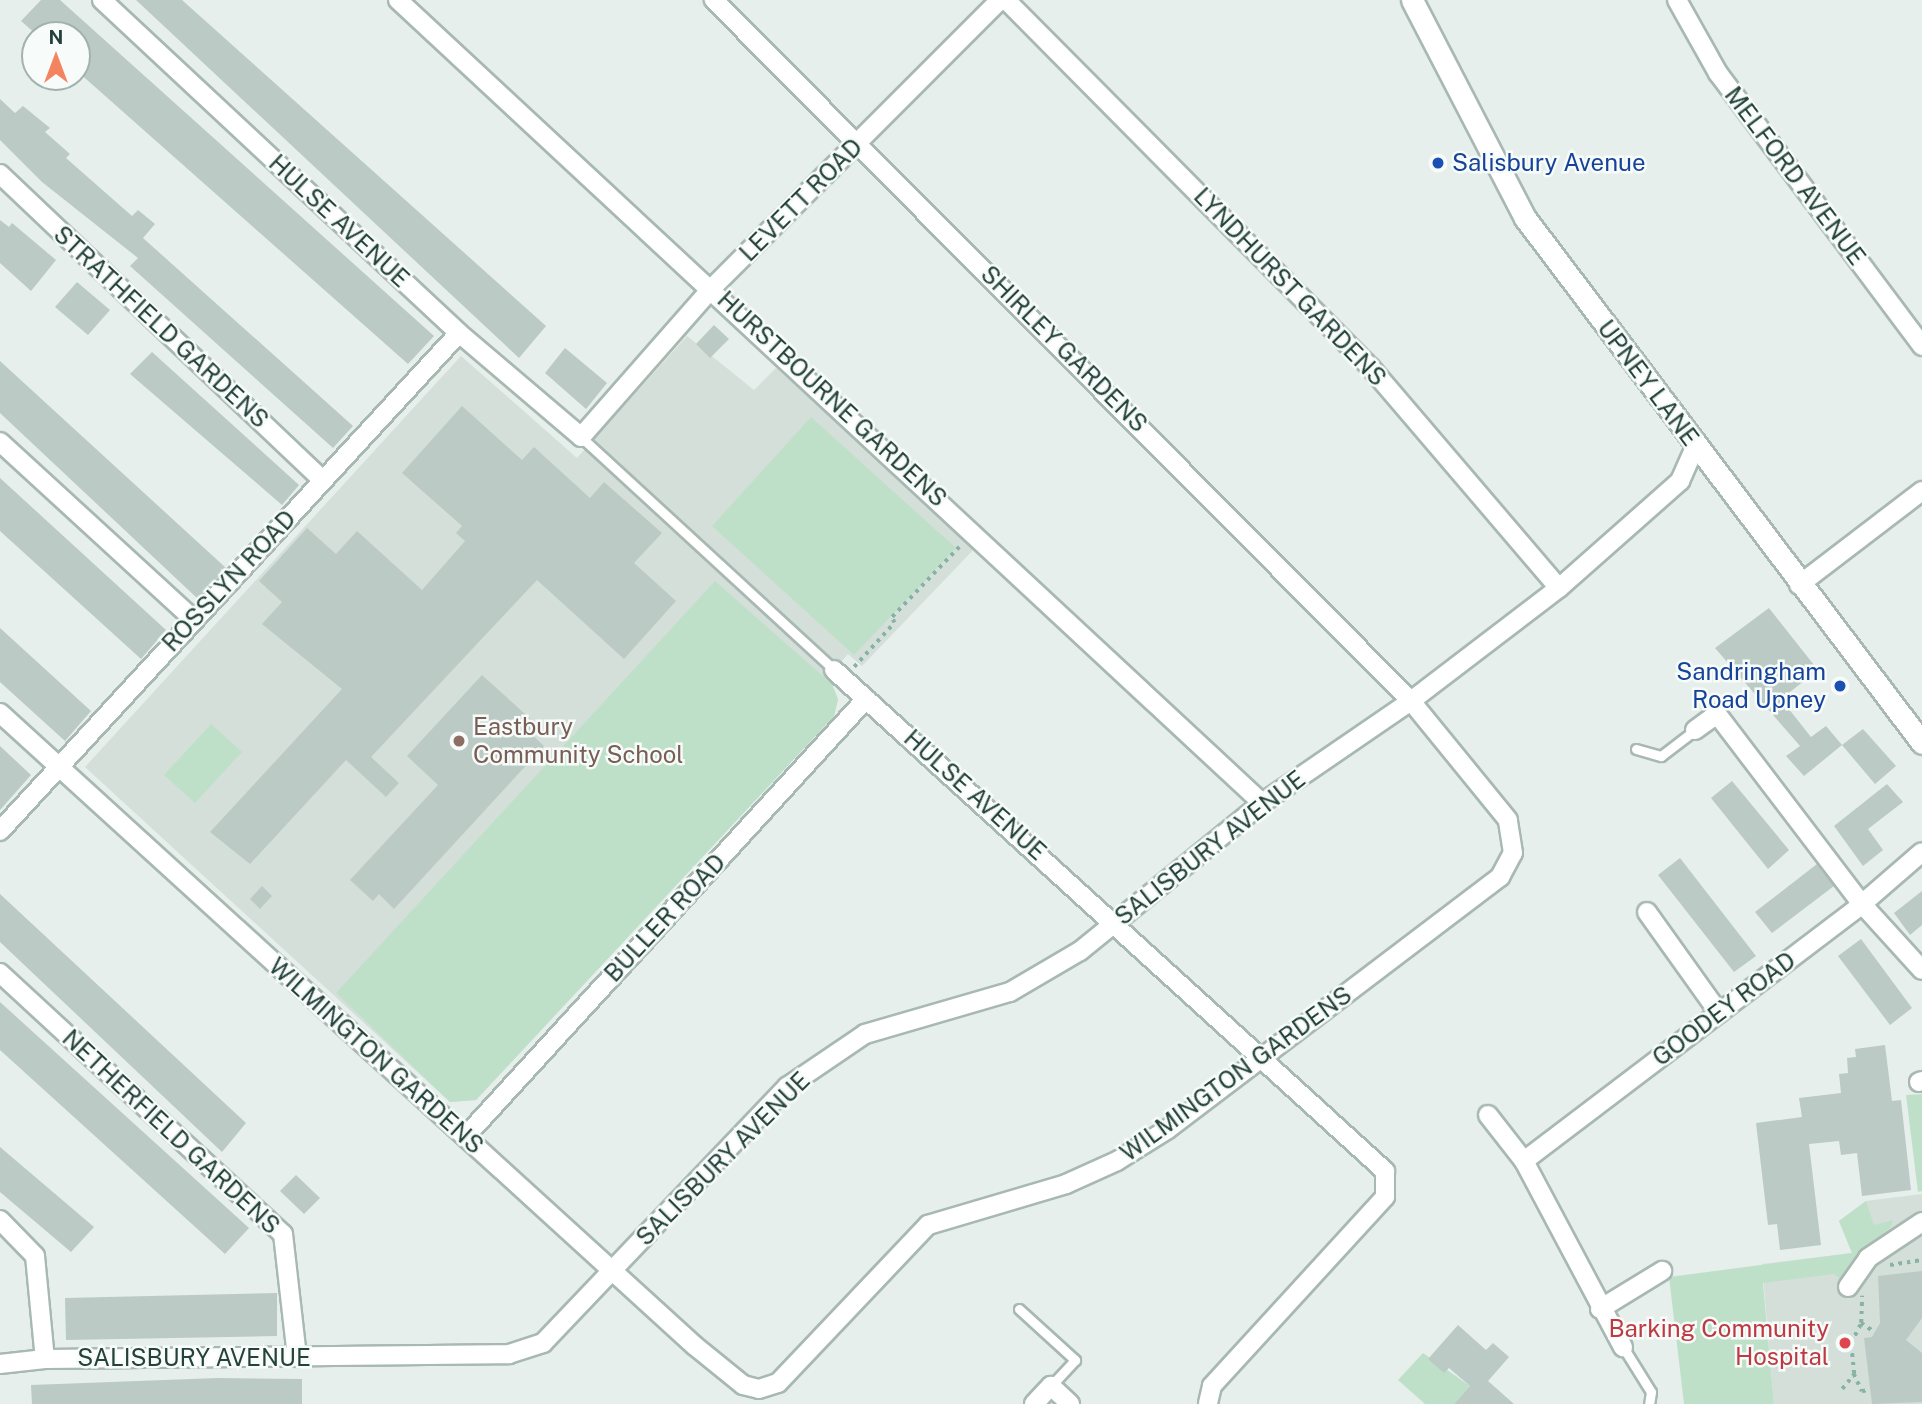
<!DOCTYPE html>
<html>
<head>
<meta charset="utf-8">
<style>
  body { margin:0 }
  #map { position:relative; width:1922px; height:1404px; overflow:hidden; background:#e6efeb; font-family:"Public Sans",sans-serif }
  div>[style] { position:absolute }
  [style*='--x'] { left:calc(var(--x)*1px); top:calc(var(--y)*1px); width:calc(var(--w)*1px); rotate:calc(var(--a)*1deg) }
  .built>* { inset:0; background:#d4dfda }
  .green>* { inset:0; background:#bfe0c8 }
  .building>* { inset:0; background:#bbcac4 }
  .path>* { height:3.5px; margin-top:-1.75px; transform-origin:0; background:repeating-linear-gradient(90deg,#86b3a5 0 3.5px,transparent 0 8.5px) }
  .roads { filter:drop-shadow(2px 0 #a8b8b2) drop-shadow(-2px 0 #a8b8b2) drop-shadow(0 2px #a8b8b2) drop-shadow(0 -2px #a8b8b2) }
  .lane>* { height:9px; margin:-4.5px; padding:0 4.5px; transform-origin:4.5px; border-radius:4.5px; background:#fff }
  .street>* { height:18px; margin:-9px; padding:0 9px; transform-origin:9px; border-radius:9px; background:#fff }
  .secondary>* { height:21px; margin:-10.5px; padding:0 10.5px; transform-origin:10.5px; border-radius:10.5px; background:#fff }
  .dots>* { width:19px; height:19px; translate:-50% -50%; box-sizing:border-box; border:4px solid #f7fbf9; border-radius:50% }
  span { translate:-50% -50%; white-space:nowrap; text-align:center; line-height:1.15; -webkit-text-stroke:5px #f7fbf9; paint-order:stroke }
  .transit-label { font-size:24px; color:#164399 }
  .left { translate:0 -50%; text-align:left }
  .right { translate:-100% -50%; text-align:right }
  .street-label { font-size:24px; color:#24423a }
  .education-label { font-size:24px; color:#785e54 }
  .health-label { font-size:24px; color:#be3a42 }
  .north { position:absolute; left:21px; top:21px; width:70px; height:70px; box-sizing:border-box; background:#f7fbf9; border:2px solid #a3b1ad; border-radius:50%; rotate:0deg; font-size:19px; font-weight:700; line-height:28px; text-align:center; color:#24423a }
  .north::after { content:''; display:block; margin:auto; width:24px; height:32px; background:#f4845f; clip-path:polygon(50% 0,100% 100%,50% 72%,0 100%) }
</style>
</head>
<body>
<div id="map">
  <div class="built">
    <i style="clip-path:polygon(687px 336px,754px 390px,776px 368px,978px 545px,862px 666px,848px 654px,826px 679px,838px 699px,834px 716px,476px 1100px,450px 1102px,85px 767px,461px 356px,577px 458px)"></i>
    <i style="clip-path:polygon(1922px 1194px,1922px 1404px,1774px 1404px,1762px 1264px,1852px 1253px,1839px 1221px,1866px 1201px)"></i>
  </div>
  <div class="green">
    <i style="clip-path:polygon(811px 417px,956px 548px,854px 655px,712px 526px)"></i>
    <i style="clip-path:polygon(715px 581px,832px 684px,838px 699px,834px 716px,476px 1100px,450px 1102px,336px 993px)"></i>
    <i style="clip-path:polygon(211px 724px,242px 752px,195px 803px,164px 775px)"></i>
    <i style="clip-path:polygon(1922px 1094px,1922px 1191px,1918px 1192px,1906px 1095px)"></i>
    <i style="clip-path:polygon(1866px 1201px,1874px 1225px,1893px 1220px,1891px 1227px,1856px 1258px,1842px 1280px,1834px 1274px,1763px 1283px,1774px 1404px,1684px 1404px,1669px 1277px,1852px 1253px,1839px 1221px)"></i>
    <i style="clip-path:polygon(1423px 1353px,1470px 1386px,1454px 1404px,1425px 1404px,1398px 1380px)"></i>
  </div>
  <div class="building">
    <i style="clip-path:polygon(41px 0,60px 0,434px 336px,408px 364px,77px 71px,77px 35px,37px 35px,21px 21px)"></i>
    <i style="clip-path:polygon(136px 0,182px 0,546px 326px,519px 358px)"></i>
    <i style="clip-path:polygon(0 99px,15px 113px,23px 106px,50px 128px,45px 132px,70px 154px,66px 158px,132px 216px,138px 210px,155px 224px,143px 238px,353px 426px,333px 448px,130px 266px,138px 258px,42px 182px,0 140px)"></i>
    <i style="clip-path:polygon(0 220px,9px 227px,12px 223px,56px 260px,31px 291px,0 263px)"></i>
    <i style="clip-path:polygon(77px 282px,110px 310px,88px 335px,55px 307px)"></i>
    <i style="clip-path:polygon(714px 325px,729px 339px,710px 358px,696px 344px)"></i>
    <i style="clip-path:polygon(565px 348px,607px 383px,586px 409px,545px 373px)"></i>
    <i style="clip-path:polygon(152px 352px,299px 485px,282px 505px,130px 374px)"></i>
    <i style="clip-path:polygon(0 361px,226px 568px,198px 599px,0 413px)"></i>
    <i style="clip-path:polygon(462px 406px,522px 460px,534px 447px,590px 498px,604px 482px,662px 533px,634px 563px,676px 601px,624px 659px,537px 580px,371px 757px,399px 783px,386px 797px,346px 760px,250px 864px,210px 832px,342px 689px,262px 624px,282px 602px,259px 581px,307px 528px,336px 554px,357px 531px,422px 590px,465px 541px,456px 533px,462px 526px,402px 473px)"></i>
    <i style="clip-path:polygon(0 478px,166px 630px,141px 659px,0 531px)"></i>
    <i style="clip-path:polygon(1769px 608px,1818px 670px,1781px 699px,1811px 737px,1826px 726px,1842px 745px,1804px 776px,1786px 756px,1800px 746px,1715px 648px)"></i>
    <i style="clip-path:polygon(0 628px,91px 711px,65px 741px,0 682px)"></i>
    <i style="clip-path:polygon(482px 675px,535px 723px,528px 731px,544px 746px,394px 909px,379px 894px,373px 901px,350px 880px,438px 785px,407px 756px)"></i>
    <i style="clip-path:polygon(1863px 729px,1896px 766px,1875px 784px,1842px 745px)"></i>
    <i style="clip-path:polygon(0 746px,31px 775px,0 810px)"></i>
    <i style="clip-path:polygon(1732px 781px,1789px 850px,1768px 869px,1711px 798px)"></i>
    <i style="clip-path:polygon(1887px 784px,1903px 802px,1868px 829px,1883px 850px,1863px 866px,1834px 826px)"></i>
    <i style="clip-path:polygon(1680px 858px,1756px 956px,1734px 972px,1658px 875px)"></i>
    <i style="clip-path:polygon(1817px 864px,1834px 886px,1772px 933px,1755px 912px)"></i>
    <i style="clip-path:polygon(262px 886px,272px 896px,260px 909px,250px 899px)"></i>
    <i style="clip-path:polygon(1922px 891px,1922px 925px,1910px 935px,1894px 913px)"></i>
    <i style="clip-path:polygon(0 894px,246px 1123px,222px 1152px,0 942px)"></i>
    <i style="clip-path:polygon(1861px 939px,1912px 1008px,1890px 1025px,1838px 956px)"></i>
    <i style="clip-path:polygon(0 1002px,249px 1228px,225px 1254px,0 1050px)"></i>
    <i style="clip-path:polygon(1885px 1045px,1892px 1101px,1901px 1100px,1911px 1190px,1862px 1196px,1857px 1153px,1841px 1155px,1839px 1141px,1809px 1144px,1821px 1245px,1780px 1250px,1777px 1224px,1768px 1225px,1756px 1123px,1802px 1117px,1799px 1098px,1841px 1093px,1839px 1074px,1848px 1073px,1847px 1058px,1856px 1057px,1855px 1049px)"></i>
    <i style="clip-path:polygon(0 1147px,94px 1227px,71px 1252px,0 1192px)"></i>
    <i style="clip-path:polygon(296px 1175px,320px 1198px,304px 1214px,280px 1191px)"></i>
    <i style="clip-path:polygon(1922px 1271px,1922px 1318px,1906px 1340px,1922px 1353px,1922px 1402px,1872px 1404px,1864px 1338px,1872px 1337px,1880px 1323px,1878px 1276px)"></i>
    <i style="clip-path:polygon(277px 1293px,277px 1336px,66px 1340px,65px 1298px)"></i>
    <i style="clip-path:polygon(1458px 1325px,1486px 1350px,1493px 1343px,1509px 1357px,1488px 1381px,1514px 1404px,1454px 1404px,1470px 1386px,1449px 1368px,1444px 1373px,1428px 1359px)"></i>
    <i style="clip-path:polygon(218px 1378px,302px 1379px,302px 1404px,32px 1404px,31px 1385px)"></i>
  </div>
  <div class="path">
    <i style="--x:854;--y:667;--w:59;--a:-47.7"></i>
    <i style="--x:894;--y:623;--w:6;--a:-108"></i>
    <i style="--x:892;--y:617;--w:98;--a:-46.2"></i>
    <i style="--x:1890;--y:1265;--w:32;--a:-9"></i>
    <i style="--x:1861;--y:1323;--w:17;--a:33"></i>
    <i style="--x:1854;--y:1374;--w:19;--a:65"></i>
    <i style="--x:1862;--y:1391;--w:8;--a:-7"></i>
    <i style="--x:1842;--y:1389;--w:19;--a:-51"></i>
    <i style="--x:1854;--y:1374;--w:31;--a:-96"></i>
    <i style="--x:1851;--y:1343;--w:22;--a:-63"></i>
    <i style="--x:1861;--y:1323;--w:27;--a:-88"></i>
  </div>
  <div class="roads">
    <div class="lane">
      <i style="--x:581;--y:437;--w:344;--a:42.6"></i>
      <i style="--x:1636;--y:749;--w:26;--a:16"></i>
      <i style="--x:1661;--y:756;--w:43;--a:-37.4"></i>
      <i style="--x:1019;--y:1309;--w:76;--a:42.3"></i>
      <i style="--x:1075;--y:1360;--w:35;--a:133"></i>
      <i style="--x:1623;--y:1347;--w:53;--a:58.1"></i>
      <i style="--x:1651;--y:1392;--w:12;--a:99"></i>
    </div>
    <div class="street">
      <i style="--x:102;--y:0;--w:488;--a:43"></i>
      <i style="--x:459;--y:333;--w:160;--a:40.4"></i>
      <i style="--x:581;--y:437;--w:198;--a:-48.7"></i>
      <i style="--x:712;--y:288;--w:407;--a:-45"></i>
      <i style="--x:398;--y:0;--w:1180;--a:42.9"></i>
      <i style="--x:1006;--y:0;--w:518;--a:45.23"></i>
      <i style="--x:1371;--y:368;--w:289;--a:49.5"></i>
      <i style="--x:1677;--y:0;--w:84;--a:60.7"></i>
      <i style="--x:1718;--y:73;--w:341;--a:53.2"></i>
      <i style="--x:0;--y:174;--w:444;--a:43.5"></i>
      <i style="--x:0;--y:442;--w:262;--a:42.5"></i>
      <i style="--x:1799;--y:585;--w:155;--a:-37.4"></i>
      <i style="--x:834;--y:670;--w:745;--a:42.28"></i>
      <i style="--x:1385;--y:1171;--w:26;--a:90"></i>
      <i style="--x:1385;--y:1197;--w:256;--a:132.5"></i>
      <i style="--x:1212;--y:1386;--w:18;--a:103"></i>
      <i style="--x:0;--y:713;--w:940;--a:42.33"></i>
      <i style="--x:695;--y:1346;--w:62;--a:39.1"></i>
      <i style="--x:743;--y:1385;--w:16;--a:14"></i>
      <i style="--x:759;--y:1389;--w:20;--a:-18"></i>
      <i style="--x:778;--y:1383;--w:218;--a:-46.5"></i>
      <i style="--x:928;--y:1225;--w:144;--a:-16.5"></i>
      <i style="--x:1066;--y:1184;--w:56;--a:-24.3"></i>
      <i style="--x:1117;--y:1161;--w:60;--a:-32.1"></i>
      <i style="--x:1168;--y:1129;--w:417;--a:-37.2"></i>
      <i style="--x:1500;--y:877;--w:27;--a:-62"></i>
      <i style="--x:1513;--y:853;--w:33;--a:-99"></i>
      <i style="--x:1508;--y:820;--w:154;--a:-129.2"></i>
      <i style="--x:1411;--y:701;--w:989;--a:-134.84"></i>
      <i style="--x:1695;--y:730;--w:27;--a:-36"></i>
      <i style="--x:1717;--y:714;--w:239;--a:52.7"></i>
      <i style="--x:1862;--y:904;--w:89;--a:47.7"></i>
      <i style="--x:0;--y:831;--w:677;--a:-47.33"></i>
      <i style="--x:1647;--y:912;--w:124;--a:54.5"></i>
      <i style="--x:0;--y:973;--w:385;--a:42.7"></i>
      <i style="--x:283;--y:1234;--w:124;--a:83.5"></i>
      <i style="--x:1919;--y:1082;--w:3;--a:-18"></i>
      <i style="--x:1488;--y:1115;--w:58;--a:52"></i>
      <i style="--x:1524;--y:1161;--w:211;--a:62"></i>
      <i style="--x:465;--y:1137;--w:594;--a:-47.53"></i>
      <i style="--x:1524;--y:1161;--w:425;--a:-37.2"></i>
      <i style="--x:1862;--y:904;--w:79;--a:-40.9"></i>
      <i style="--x:0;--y:1220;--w:50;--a:45.8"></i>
      <i style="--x:35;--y:1256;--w:103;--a:84.5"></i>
      <i style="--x:1848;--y:1287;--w:35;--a:-55"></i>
      <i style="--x:1868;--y:1258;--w:65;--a:-33.7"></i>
      <i style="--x:1600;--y:1309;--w:73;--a:-31.5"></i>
      <i style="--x:0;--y:1364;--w:45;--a:-6.3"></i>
      <i style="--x:45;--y:1359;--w:464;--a:-0.6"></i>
      <i style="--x:509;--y:1354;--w:36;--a:-18"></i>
      <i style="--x:543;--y:1343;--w:354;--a:-46.4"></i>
      <i style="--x:787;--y:1087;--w:94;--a:-34.2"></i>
      <i style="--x:865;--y:1034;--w:151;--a:-16.2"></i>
      <i style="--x:1010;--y:992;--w:81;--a:-30.4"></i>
      <i style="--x:1080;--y:951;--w:235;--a:-39.1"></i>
      <i style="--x:1262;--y:803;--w:181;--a:-34.4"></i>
      <i style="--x:1411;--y:701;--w:186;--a:-37.4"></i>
      <i style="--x:1559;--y:588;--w:162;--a:-41.5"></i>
      <i style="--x:1680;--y:481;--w:37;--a:-66"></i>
      <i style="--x:1034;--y:1404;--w:25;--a:-47"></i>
      <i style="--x:1051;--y:1386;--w:26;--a:43"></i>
    </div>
    <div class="secondary">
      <i style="--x:1412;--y:0;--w:246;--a:62.6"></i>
      <i style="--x:1525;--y:218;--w:658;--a:52.9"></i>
    </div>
  </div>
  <div class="dots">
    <i style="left:1438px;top:163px;background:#1a4fb4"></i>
    <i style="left:1840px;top:686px;background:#1a4fb4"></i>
    <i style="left:459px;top:741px;background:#8d6e63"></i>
    <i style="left:1845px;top:1343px;background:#e0444e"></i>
  </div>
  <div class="transit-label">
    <span class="left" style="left:1452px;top:163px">Salisbury Avenue</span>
    <span class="right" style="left:1826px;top:686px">Sandringham<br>Road Upney</span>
  </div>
  <div class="street-label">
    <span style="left:1795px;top:176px;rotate:53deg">MELFORD AVENUE</span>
    <span style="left:801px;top:200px;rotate:-45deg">LEVETT ROAD</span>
    <span style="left:339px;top:221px;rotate:43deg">HULSE AVENUE</span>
    <span style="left:1290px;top:287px;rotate:46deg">LYNDHURST GARDENS</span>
    <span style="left:161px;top:327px;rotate:43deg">STRATHFIELD GARDENS</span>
    <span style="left:1064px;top:349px;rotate:45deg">SHIRLEY GARDENS</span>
    <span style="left:1648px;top:383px;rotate:53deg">UPNEY LANE</span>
    <span style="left:832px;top:399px;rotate:43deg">HURSTBOURNE GARDENS</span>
    <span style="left:229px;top:581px;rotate:-47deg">ROSSLYN ROAD</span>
    <span style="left:975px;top:795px;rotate:42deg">HULSE AVENUE</span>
    <span style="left:1210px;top:848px;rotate:-38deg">SALISBURY AVENUE</span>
    <span style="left:665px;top:918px;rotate:-47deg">BULLER ROAD</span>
    <span style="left:1724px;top:1009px;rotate:-37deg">GOODEY ROAD</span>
    <span style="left:376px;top:1056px;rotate:42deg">WILMINGTON GARDENS</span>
    <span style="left:1236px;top:1074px;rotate:-36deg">WILMINGTON GARDENS</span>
    <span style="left:171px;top:1132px;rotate:43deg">NETHERFIELD GARDENS</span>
    <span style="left:723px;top:1159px;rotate:-45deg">SALISBURY AVENUE</span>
    <span style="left:194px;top:1358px">SALISBURY AVENUE</span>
  </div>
  <div class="education-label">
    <span class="left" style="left:473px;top:741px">Eastbury<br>Community School</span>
  </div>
  <div class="health-label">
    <span class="right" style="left:1829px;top:1343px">Barking Community<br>Hospital</span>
  </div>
  <div class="north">N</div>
</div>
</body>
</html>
